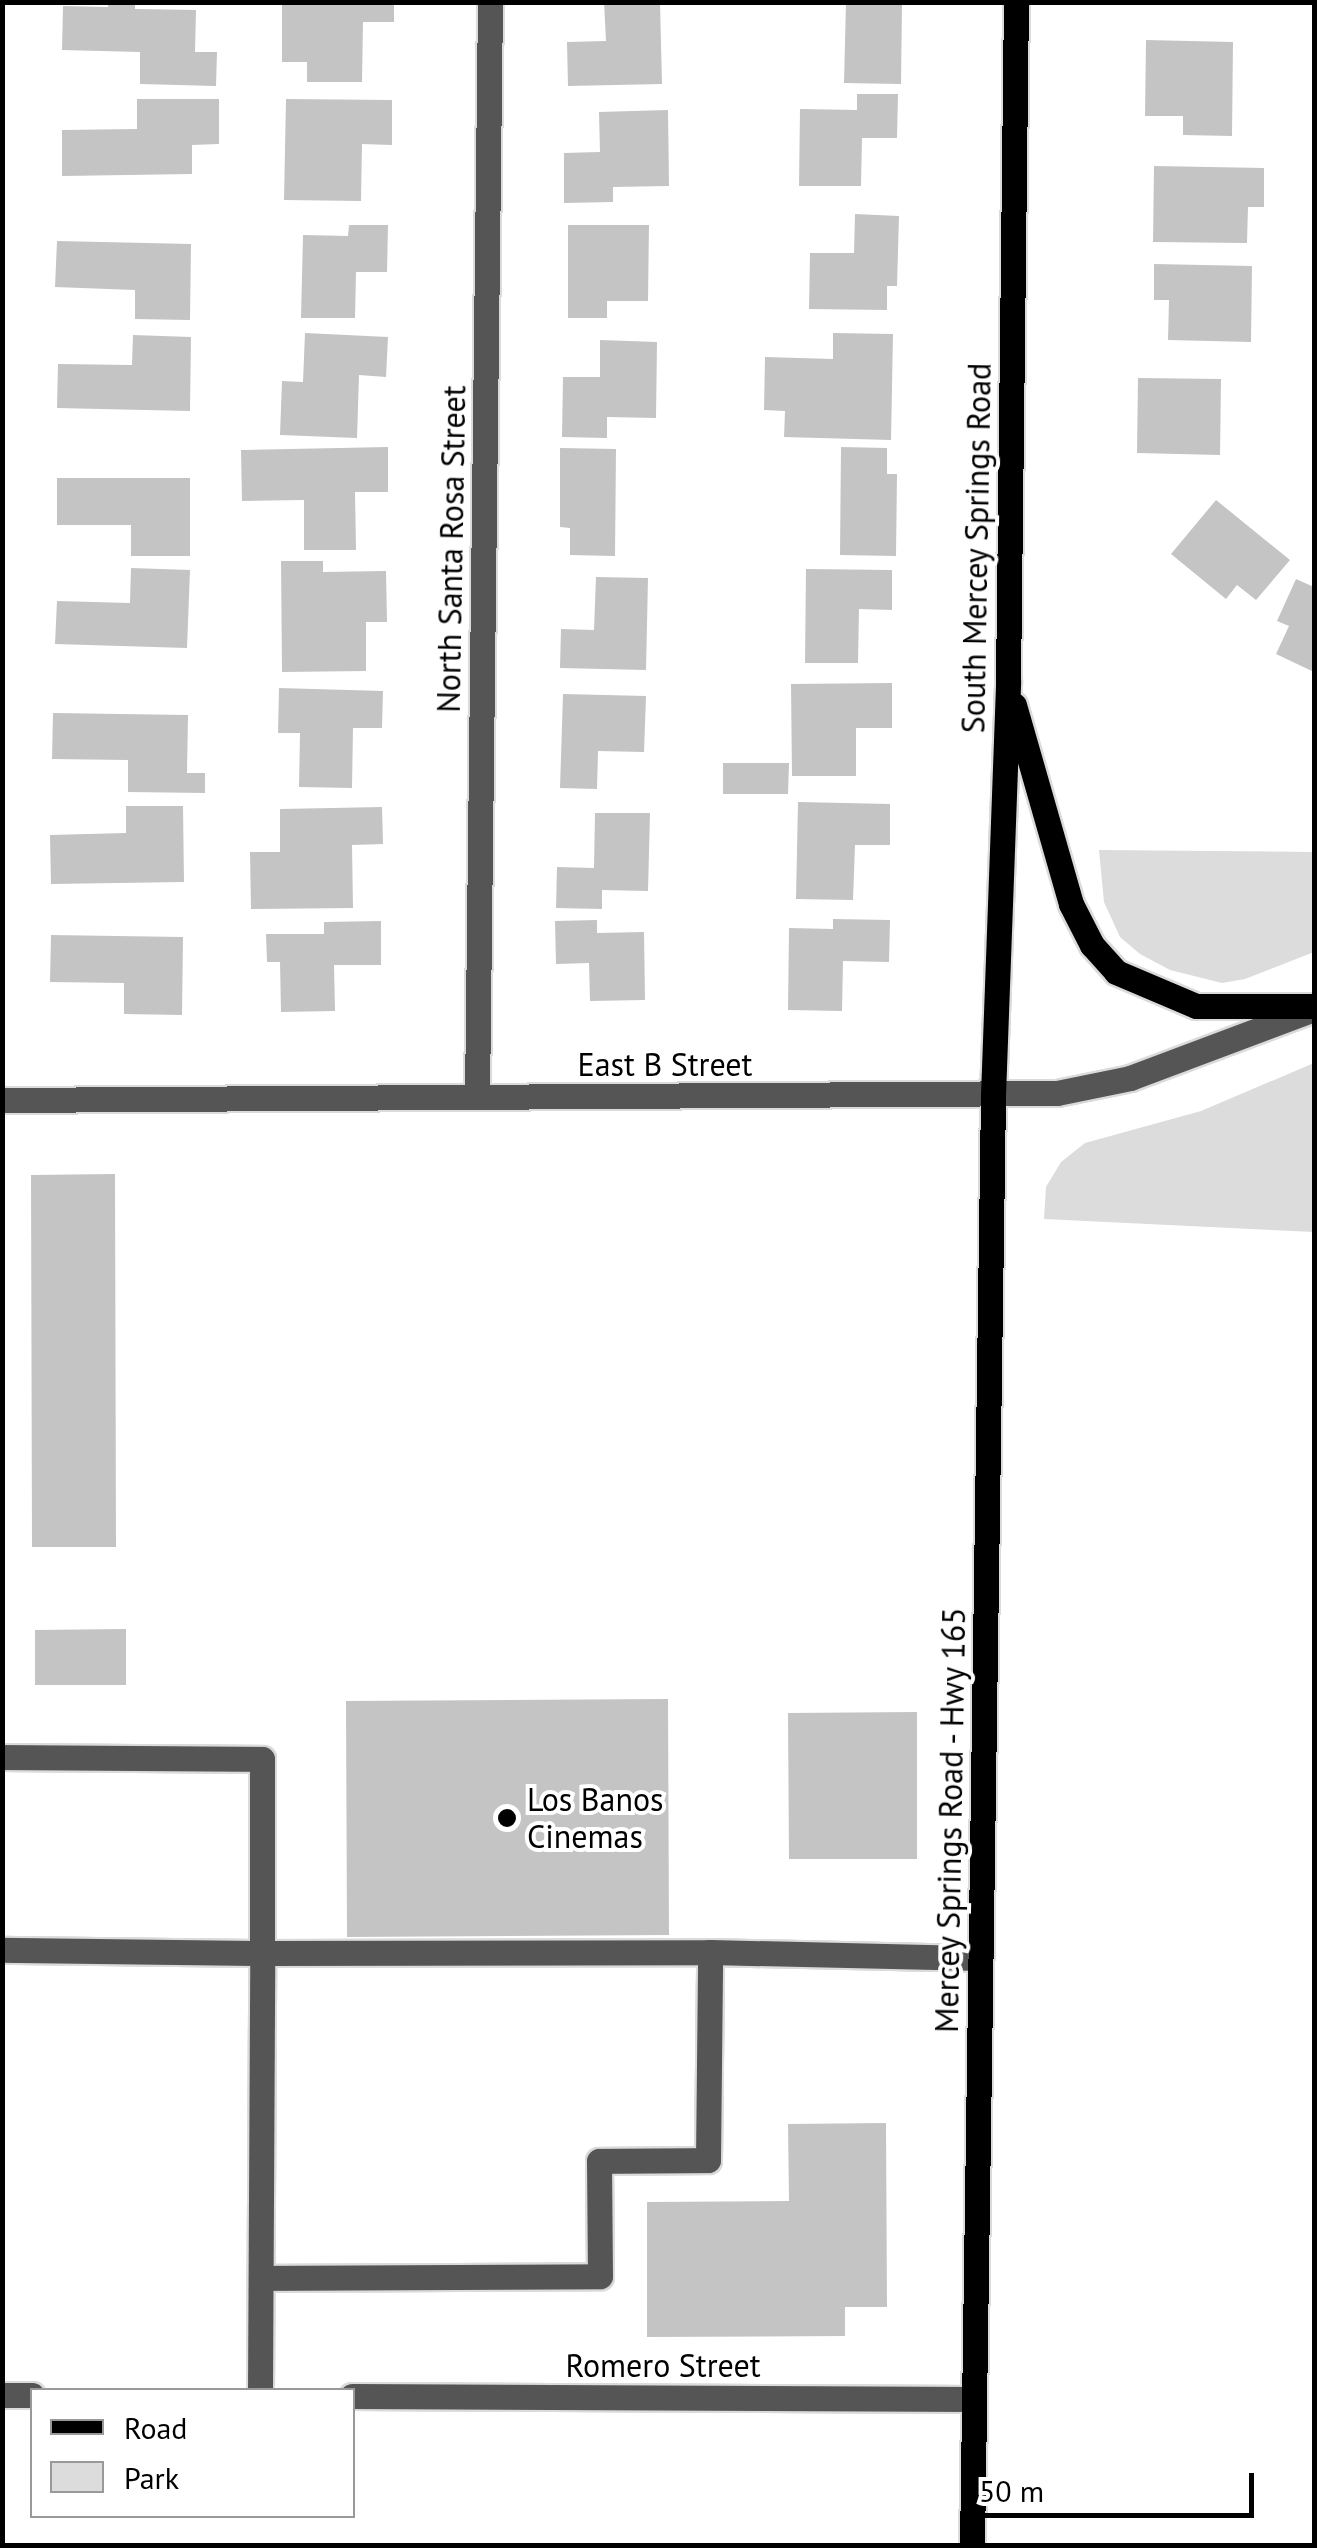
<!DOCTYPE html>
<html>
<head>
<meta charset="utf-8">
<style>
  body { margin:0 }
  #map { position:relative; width:1317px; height:2548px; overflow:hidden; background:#fff; font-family:"PT Sans",sans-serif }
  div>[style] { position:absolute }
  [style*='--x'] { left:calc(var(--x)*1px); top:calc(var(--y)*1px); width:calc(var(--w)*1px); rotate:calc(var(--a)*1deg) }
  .green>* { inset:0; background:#dcdcdc }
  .building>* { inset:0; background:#c4c4c4 }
  .roads { filter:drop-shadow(2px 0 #dbdbdb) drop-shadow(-2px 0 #dbdbdb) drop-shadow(0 2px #dbdbdb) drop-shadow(0 -2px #dbdbdb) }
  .minor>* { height:25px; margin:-12.5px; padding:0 12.5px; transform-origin:12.5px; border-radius:12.5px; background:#555 }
  .major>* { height:25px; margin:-12.5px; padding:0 12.5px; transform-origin:12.5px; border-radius:12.5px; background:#000 }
  .dots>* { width:28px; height:28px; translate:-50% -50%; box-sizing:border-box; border:5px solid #fff; border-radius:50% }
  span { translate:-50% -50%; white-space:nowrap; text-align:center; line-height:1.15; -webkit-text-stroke:8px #fff; paint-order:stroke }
  .street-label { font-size:32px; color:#000 }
  .poi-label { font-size:32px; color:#000 }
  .left { translate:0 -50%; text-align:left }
  .frame { position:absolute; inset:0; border:5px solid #000; pointer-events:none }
  .legend { position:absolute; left:30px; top:2388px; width:325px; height:130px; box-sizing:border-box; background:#fff; border:2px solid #999; margin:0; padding:12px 18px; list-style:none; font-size:30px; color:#000 }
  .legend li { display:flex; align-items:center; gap:20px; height:50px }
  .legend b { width:50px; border:2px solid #999 }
  .scale { position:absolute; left:962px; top:2473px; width:292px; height:45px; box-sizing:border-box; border:5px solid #000; border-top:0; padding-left:12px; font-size:30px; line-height:35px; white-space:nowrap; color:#000; -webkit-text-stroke:8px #fff; paint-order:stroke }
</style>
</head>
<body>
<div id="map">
  <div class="green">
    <i style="clip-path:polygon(1099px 850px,1314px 852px,1314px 952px,1245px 979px,1222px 983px,1170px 970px,1140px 954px,1120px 937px,1104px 902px)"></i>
    <i style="clip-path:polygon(1314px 1063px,1314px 1232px,1044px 1219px,1046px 1187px,1061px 1162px,1085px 1143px,1201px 1111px)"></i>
  </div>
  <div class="building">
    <i style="clip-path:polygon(108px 2px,135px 2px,135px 9px,196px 10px,195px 52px,217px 52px,216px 86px,140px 84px,140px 52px,62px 50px,63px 6px,108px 7px)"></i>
    <i style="clip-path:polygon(282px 2px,394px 2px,394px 22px,363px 22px,362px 82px,307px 82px,307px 62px,282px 62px)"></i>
    <i style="clip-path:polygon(604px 2px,660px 2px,662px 84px,568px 86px,567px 42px,606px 41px)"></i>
    <i style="clip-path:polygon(846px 2px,902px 2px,901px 84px,844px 83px)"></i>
    <i style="clip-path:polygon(1146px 40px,1233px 42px,1232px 136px,1183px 135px,1183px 116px,1145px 116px)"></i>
    <i style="clip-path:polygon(857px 94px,898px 94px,897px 138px,862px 138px,861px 186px,799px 186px,800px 109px,857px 110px)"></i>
    <i style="clip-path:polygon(137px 99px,219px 99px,219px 144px,192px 145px,192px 174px,62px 176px,62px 130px,137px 129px)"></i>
    <i style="clip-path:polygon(286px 99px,392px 100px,392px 145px,362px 144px,361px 201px,284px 200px)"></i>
    <i style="clip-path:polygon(668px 110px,669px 186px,613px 187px,613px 202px,564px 203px,564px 153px,600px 152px,599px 112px)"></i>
    <i style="clip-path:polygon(1154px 166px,1264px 168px,1264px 207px,1248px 207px,1247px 243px,1153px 242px)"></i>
    <i style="clip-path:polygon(855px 214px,899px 216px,897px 286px,887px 286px,887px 310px,809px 309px,810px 253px,854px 253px)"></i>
    <i style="clip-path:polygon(349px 225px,388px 225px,387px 272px,356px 272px,355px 318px,301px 318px,303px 235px,348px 236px)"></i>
    <i style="clip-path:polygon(568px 225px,649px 225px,648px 301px,607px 301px,607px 318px,568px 318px)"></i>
    <i style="clip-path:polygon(57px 241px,191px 244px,190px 320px,135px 319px,135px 290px,55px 287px)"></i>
    <i style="clip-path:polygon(1154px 264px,1252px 266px,1251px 342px,1168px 340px,1169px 300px,1154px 300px)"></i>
    <i style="clip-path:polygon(305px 333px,388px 337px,386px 377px,359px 375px,357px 438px,280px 435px,282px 381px,303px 382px)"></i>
    <i style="clip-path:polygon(833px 333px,893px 334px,891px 440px,784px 437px,785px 411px,764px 410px,765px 357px,833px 359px)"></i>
    <i style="clip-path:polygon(133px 335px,191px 337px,190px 411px,57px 408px,58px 364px,132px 365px)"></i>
    <i style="clip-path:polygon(600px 340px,657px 342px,656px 418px,607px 417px,607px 438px,562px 437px,563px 377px,600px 377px)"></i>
    <i style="clip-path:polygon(1138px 378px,1221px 379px,1220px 455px,1137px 453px)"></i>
    <i style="clip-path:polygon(388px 447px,388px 492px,355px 492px,356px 550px,304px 550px,304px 500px,242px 501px,241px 450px)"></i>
    <i style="clip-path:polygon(841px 447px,887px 448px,887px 474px,897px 474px,896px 556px,840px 555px)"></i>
    <i style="clip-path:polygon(560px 448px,616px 449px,615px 556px,570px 555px,570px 528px,560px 527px)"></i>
    <i style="clip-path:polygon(57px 478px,190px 478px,190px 556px,131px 556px,131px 525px,57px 525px)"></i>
    <i style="clip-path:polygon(1216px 500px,1290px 560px,1256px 600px,1237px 585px,1226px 599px,1171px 554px)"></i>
    <i style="clip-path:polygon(281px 561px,323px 561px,323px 572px,386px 571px,387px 622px,366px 622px,366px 671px,282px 672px)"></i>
    <i style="clip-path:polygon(131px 568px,190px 570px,187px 648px,55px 644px,57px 601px,130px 603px)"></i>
    <i style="clip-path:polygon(806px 569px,892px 570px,892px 610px,859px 609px,858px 663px,805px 663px)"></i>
    <i style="clip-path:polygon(596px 577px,648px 578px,646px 670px,560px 668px,561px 629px,594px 630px)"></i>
    <i style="clip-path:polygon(1296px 579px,1314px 587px,1314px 672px,1276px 654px,1289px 626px,1277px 621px)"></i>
    <i style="clip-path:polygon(892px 683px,892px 728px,856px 728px,856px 776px,792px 776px,791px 684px)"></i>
    <i style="clip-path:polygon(279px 688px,383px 691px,382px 728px,353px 728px,352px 788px,299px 787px,300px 733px,278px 733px)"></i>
    <i style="clip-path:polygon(563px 694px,646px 696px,644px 752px,598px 751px,597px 789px,560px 788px)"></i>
    <i style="clip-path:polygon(53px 713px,188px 715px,187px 773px,205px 773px,205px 793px,128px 792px,128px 760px,52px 759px)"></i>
    <i style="clip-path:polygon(723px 763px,789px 763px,788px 794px,723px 794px)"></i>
    <i style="clip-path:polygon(798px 802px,890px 804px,890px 845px,855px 845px,853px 900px,796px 899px)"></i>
    <i style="clip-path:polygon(126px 806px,183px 806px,184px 882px,51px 884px,50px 835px,126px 833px)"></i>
    <i style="clip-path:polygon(382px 807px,383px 844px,352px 845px,353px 908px,251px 909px,250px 852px,280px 852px,280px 809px)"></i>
    <i style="clip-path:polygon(595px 813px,650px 813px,648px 891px,602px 890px,602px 909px,556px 908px,557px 867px,594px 868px)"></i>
    <i style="clip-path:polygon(833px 919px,890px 920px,889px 962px,843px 961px,842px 1011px,788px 1010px,789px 928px,833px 929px)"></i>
    <i style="clip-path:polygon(597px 920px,597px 933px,644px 932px,645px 1000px,590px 1001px,589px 963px,556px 964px,555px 921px)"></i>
    <i style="clip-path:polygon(381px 921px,381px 965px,334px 965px,335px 1011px,281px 1012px,280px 962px,267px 962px,266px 934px,324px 934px,324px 922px)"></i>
    <i style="clip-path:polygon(51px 935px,183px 937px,182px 1015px,124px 1014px,124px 983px,50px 982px)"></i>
    <i style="clip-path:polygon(115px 1174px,116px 1547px,32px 1547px,31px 1175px)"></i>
    <i style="clip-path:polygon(126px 1629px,126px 1685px,35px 1685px,35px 1630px)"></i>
    <i style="clip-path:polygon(668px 1699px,669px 1935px,347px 1937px,346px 1701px)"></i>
    <i style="clip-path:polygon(917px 1712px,917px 1859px,789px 1859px,788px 1713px)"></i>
    <i style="clip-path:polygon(886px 2123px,887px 2307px,845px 2307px,845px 2336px,647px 2337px,647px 2202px,789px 2201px,788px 2124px)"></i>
  </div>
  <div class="roads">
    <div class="minor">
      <i style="--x:477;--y:1097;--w:1095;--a:-89.32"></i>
      <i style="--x:2;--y:1100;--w:1055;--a:-0.38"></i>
      <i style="--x:1057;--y:1093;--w:75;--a:-11.6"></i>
      <i style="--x:1130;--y:1078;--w:197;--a:-20.6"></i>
      <i style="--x:2;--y:1757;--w:260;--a:0.4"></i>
      <i style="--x:262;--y:1759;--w:194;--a:90"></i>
      <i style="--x:262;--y:1953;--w:260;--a:-179.3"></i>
      <i style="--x:261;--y:2278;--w:339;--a:-0.3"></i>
      <i style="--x:600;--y:2276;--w:115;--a:-90.5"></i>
      <i style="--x:599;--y:2161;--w:109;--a:-0.5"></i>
      <i style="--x:708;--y:2160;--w:208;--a:-89.4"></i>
      <i style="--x:260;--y:2390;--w:437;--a:-89.7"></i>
      <i style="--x:262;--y:1953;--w:448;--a:-0.1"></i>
      <i style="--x:710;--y:1952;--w:270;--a:1.3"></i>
      <i style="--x:2;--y:2395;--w:30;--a:0"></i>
      <i style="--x:352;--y:2396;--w:622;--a:0.28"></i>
    </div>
    <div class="major">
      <i style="--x:1014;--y:705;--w:207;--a:74"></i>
      <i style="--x:1071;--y:904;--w:46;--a:62.9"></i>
      <i style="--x:1092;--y:945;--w:36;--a:48"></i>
      <i style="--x:1116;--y:972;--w:87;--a:23"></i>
      <i style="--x:1196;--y:1006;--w:118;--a:0"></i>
      <i style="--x:972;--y:2546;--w:1451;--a:-89.17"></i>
      <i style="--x:993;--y:1095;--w:412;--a:-87.9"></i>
      <i style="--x:1008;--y:683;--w:681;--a:-89.33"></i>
    </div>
  </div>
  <div class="dots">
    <i style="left:507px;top:1818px;background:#000"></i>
  </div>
  <div class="street-label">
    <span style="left:976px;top:548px;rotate:-89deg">South Mercey Springs Road</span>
    <span style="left:451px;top:549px;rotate:-89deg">North Santa Rosa Street</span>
    <span style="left:665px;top:1064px">East B Street</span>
    <span style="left:950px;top:1820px;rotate:-89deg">Mercey Springs Road - Hwy 165</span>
    <span style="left:663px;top:2365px">Romero Street</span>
  </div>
  <div class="poi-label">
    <span class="left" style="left:527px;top:1818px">Los Banos<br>Cinemas</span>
  </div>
  <div class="frame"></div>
  <ul class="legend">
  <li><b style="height:12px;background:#000"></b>Road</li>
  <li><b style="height:28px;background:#dcdcdc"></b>Park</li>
  </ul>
  <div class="scale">50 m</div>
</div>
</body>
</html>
